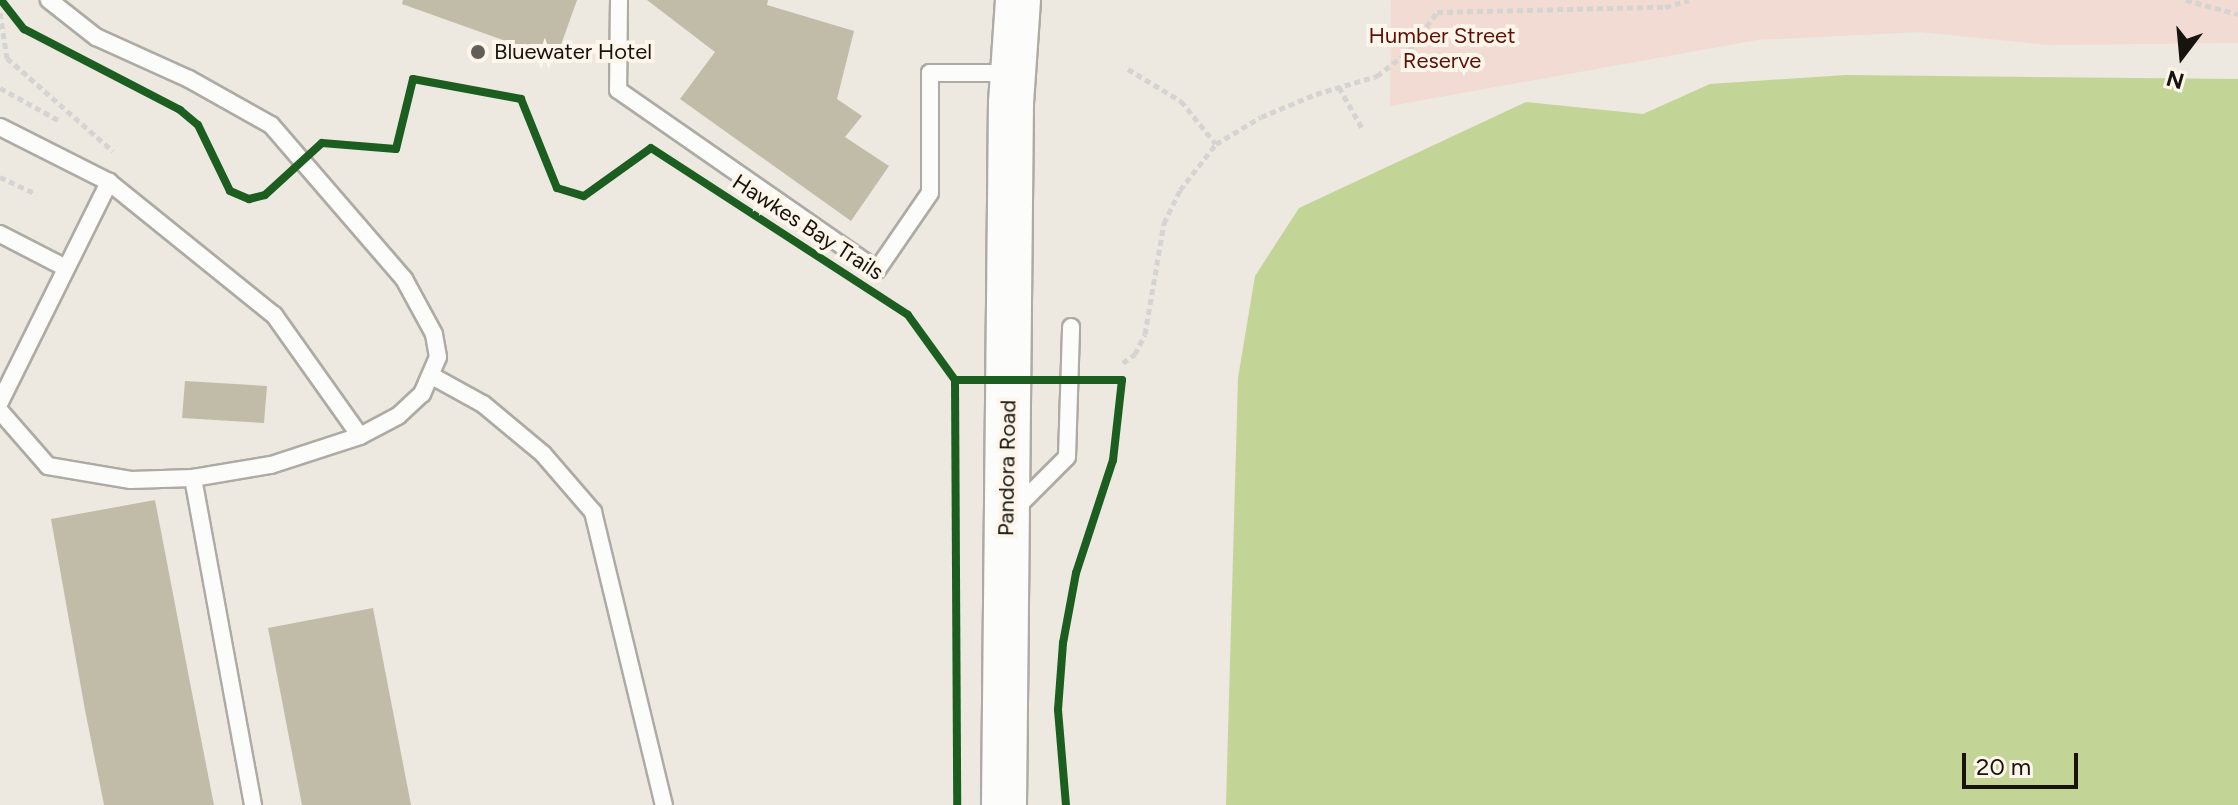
<!DOCTYPE html>
<html>
<head>
<meta charset="utf-8">
<style>
  body { margin:0 }
  #map { position:relative; width:2238px; height:805px; overflow:hidden; background:#ede8e0; font-family:Figtree,sans-serif }
  div>[style] { position:absolute }
  [style*='--x'] { left:calc(var(--x)*1px); top:calc(var(--y)*1px); width:calc(var(--w)*1px); rotate:calc(var(--a)*1deg) }
  .green>* { inset:0; background:#f2dbd3 }
  .water>* { inset:0; background:#c3d497 }
  .building>* { inset:0; background:#c1bca7 }
  .path>* { height:5px; margin-top:-2.5px; transform-origin:0; background:repeating-linear-gradient(90deg,#d6d4d2 0 6px,transparent 0 10px) }
  .roads { filter:drop-shadow(2px 0 #aeaaa4) drop-shadow(-2px 0 #aeaaa4) drop-shadow(0 2px #aeaaa4) drop-shadow(0 -2px #aeaaa4) }
  .lane>* { height:16px; margin:-8px; padding:0 8px; transform-origin:8px; border-radius:8px; background:#fcfcfa }
  .secondary>* { height:44px; margin:-22px; padding:0 22px; transform-origin:22px; border-radius:22px; background:#fcfcfa }
  .cycleway>* { height:8px; margin:-4px; padding:0 4px; transform-origin:4px; border-radius:4px; background:#1b5e20 }
  .dots>* { width:22px; height:22px; translate:-50% -50%; box-sizing:border-box; border:4px solid #fef6ea; border-radius:50% }
  span { translate:-50% -50%; white-space:nowrap; text-align:center; line-height:1.15; -webkit-text-stroke:8px #fef6ea; paint-order:stroke }
  .park-label { font-size:22px; color:#5f0f05 }
  .poi-label { font-size:22px; color:#17130e }
  .left { translate:0 -50%; text-align:left }
  .street-label { font-size:22px; color:#17130e }
  .north { position:absolute; left:2142px; top:16px; width:80px; height:80px; -webkit-text-stroke:6px #fef6ea; paint-order:stroke; rotate:196deg; font-size:22px; font-weight:700; line-height:32px; text-align:center; color:#17130e }
  .north::after { content:''; display:block; margin:auto; width:28px; height:36px; background:#17130e; clip-path:polygon(50% 0,100% 100%,50% 72%,0 100%) }
  .scale { position:absolute; left:1962px; top:753px; width:116px; height:36px; box-sizing:border-box; border:4px solid #17130e; border-top:0; padding-left:10px; font-size:24px; line-height:28px; white-space:nowrap; color:#17130e; -webkit-text-stroke:6px #fef6ea; paint-order:stroke }
</style>
</head>
<body>
<div id="map">
  <div class="green">
    <i style="clip-path:polygon(1391px 0,2238px 0,2238px 43px,2049px 45px,1920px 32px,1757px 40px,1390px 106px)"></i>
  </div>
  <div class="water">
    <i style="clip-path:polygon(1846px 75px,2238px 79px,2238px 805px,1226px 805px,1238px 378px,1255px 276px,1299px 208px,1526px 102px,1643px 114px,1710px 84px)"></i>
  </div>
  <div class="building">
    <i style="clip-path:polygon(403px 0,577px 0,556px 59px,402px 4px)"></i>
    <i style="clip-path:polygon(647px 0,768px 0,767px 5px,854px 31px,837px 99px,862px 116px,845px 137px,889px 166px,851px 221px,680px 99px,715px 52px)"></i>
    <i style="clip-path:polygon(185px 381px,267px 386px,264px 423px,182px 418px)"></i>
    <i style="clip-path:polygon(155px 500px,192px 693px,214px 805px,104px 805px,85px 710px,51px 519px)"></i>
    <i style="clip-path:polygon(373px 608px,411px 805px,302px 805px,268px 628px)"></i>
  </div>
  <div class="path">
    <i style="--x:2186;--y:0;--w:54;--a:15.1"></i>
    <i style="--x:0;--y:13;--w:46;--a:81.2"></i>
    <i style="--x:7;--y:58;--w:141;--a:41.3"></i>
    <i style="--x:1128;--y:69;--w:62;--a:31.1"></i>
    <i style="--x:1181;--y:101;--w:55;--a:50.9"></i>
    <i style="--x:1339;--y:87;--w:49;--a:60.8"></i>
    <i style="--x:0;--y:88;--w:68;--a:28.8"></i>
    <i style="--x:0;--y:177;--w:40;--a:25"></i>
    <i style="--x:1123;--y:363;--w:15;--a:-37"></i>
    <i style="--x:1135;--y:354;--w:22;--a:-63"></i>
    <i style="--x:1145;--y:334;--w:113;--a:-80.3"></i>
    <i style="--x:1164;--y:223;--w:37;--a:-64"></i>
    <i style="--x:1180;--y:190;--w:58;--a:-52"></i>
    <i style="--x:1216;--y:144;--w:52;--a:-31"></i>
    <i style="--x:1261;--y:117;--w:60;--a:-22.7"></i>
    <i style="--x:1316;--y:94;--w:64;--a:-16.4"></i>
    <i style="--x:1377;--y:76;--w:41;--a:-38"></i>
    <i style="--x:1409;--y:51;--w:48;--a:-54.3"></i>
    <i style="--x:1437;--y:12;--w:228;--a:-1.3"></i>
    <i style="--x:1665;--y:7;--w:25;--a:-16"></i>
  </div>
  <div class="roads">
    <div class="lane">
      <i style="--x:619;--y:0;--w:90;--a:90.6"></i>
      <i style="--x:618;--y:90;--w:315;--a:34.8"></i>
      <i style="--x:877;--y:270;--w:93;--a:-55.5"></i>
      <i style="--x:930;--y:193;--w:120;--a:-90"></i>
      <i style="--x:930;--y:73;--w:83;--a:0"></i>
      <i style="--x:0;--y:127;--w:122;--a:26.8"></i>
      <i style="--x:109;--y:182;--w:212;--a:38.9"></i>
      <i style="--x:274;--y:315;--w:148;--a:54.6"></i>
      <i style="--x:0;--y:234;--w:74;--a:27.3"></i>
      <i style="--x:432;--y:376;--w:58;--a:28.8"></i>
      <i style="--x:483;--y:404;--w:78;--a:39.8"></i>
      <i style="--x:543;--y:454;--w:77;--a:49.2"></i>
      <i style="--x:593;--y:512;--w:301;--a:76.4"></i>
      <i style="--x:0;--y:402;--w:246;--a:-63.6"></i>
      <i style="--x:0;--y:411;--w:73;--a:48.9"></i>
      <i style="--x:48;--y:466;--w:84;--a:9.6"></i>
      <i style="--x:131;--y:480;--w:62;--a:-1.8"></i>
      <i style="--x:193;--y:478;--w:79;--a:-9.5"></i>
      <i style="--x:271;--y:465;--w:94;--a:-18"></i>
      <i style="--x:360;--y:436;--w:43;--a:-27.8"></i>
      <i style="--x:398;--y:416;--w:33;--a:-43"></i>
      <i style="--x:422;--y:394;--w:40;--a:-66.6"></i>
      <i style="--x:438;--y:357;--w:23;--a:-100"></i>
      <i style="--x:434;--y:334;--w:63;--a:-118.6"></i>
      <i style="--x:404;--y:279;--w:203;--a:-130.8"></i>
      <i style="--x:271;--y:125;--w:94;--a:-150.7"></i>
      <i style="--x:189;--y:79;--w:102;--a:-155.7"></i>
      <i style="--x:96;--y:37;--w:60;--a:-141.8"></i>
      <i style="--x:193;--y:478;--w:332;--a:79.6"></i>
      <i style="--x:1016;--y:508;--w:72;--a:-45"></i>
      <i style="--x:1067;--y:457;--w:130;--a:-88.2"></i>
    </div>
    <div class="secondary">
      <i style="--x:1004;--y:805;--w:702;--a:-89.43"></i>
      <i style="--x:1011;--y:103;--w:103;--a:-86.1"></i>
    </div>
  </div>
  <div class="cycleway">
    <i style="--x:1;--y:0;--w:37;--a:52"></i>
    <i style="--x:24;--y:29;--w:176;--a:27.4"></i>
    <i style="--x:180;--y:110;--w:23;--a:40"></i>
    <i style="--x:198;--y:125;--w:73;--a:64.1"></i>
    <i style="--x:230;--y:191;--w:21;--a:23"></i>
    <i style="--x:249;--y:199;--w:16;--a:-14"></i>
    <i style="--x:265;--y:195;--w:77;--a:-42.4"></i>
    <i style="--x:322;--y:143;--w:74;--a:4.6"></i>
    <i style="--x:396;--y:149;--w:72;--a:-76.3"></i>
    <i style="--x:413;--y:79;--w:110;--a:10.5"></i>
    <i style="--x:521;--y:99;--w:96;--a:68"></i>
    <i style="--x:557;--y:188;--w:28;--a:17"></i>
    <i style="--x:584;--y:196;--w:82;--a:-35.6"></i>
    <i style="--x:651;--y:148;--w:306;--a:33"></i>
    <i style="--x:908;--y:315;--w:80;--a:54.1"></i>
    <i style="--x:955;--y:380;--w:425;--a:89.7"></i>
    <i style="--x:955;--y:380;--w:167;--a:0"></i>
    <i style="--x:1122;--y:380;--w:81;--a:96.4"></i>
    <i style="--x:1113;--y:460;--w:119;--a:108.1"></i>
    <i style="--x:1076;--y:573;--w:71;--a:100.5"></i>
    <i style="--x:1063;--y:643;--w:67;--a:94.3"></i>
    <i style="--x:1058;--y:710;--w:95;--a:85.2"></i>
  </div>
  <div class="dots">
    <i style="left:478px;top:52px;background:#625e58"></i>
  </div>
  <div class="park-label">
    <span style="left:1442px;top:48px">Humber Street<br>Reserve</span>
  </div>
  <div class="poi-label">
    <span class="left" style="left:494px;top:52px">Bluewater Hotel</span>
  </div>
  <div class="street-label">
    <span style="left:808px;top:227px;rotate:33deg">Hawkes Bay Trails</span>
    <span style="left:1007px;top:468px;rotate:-89deg">Pandora Road</span>
  </div>
  <div class="north">N</div>
  <div class="scale">20 m</div>
</div>
</body>
</html>
